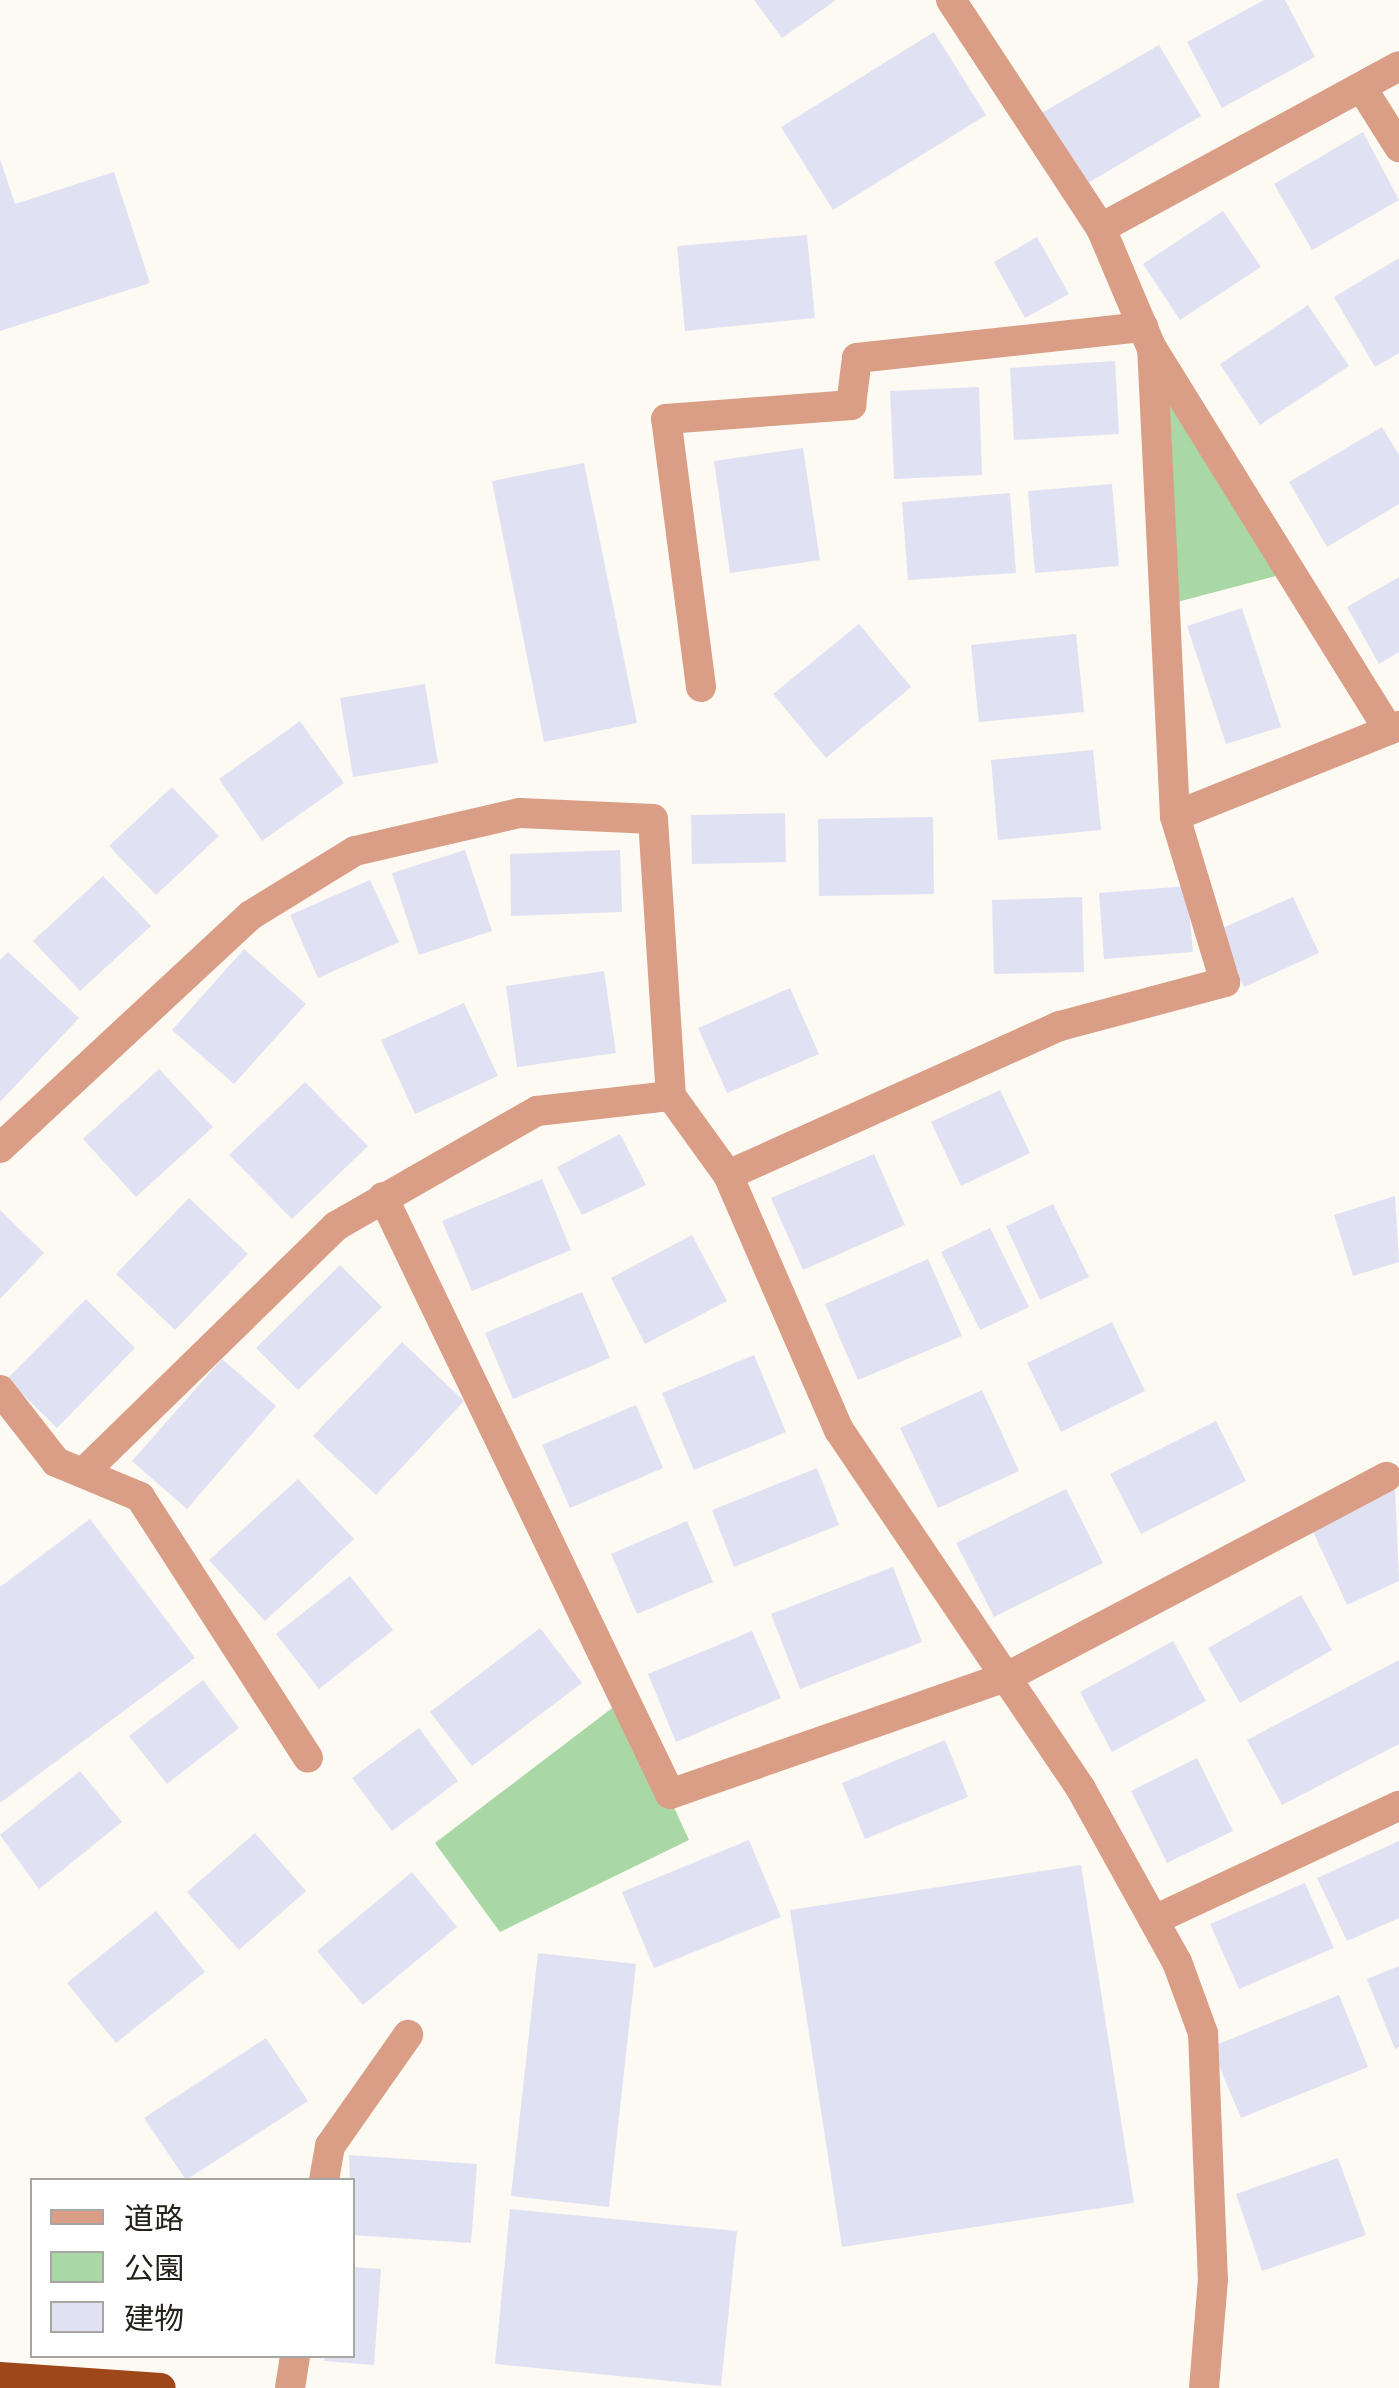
<!DOCTYPE html>
<html>
<head>
<meta charset="utf-8">
<style>
  body { margin:0 }
  #map { position:relative; width:1399px; height:2388px; overflow:hidden; background:#fdf9f3; font-family:"Source Sans 3","Noto Sans JP",sans-serif }
  div>[style] { position:absolute }
  [style*='--x'] { left:calc(var(--x)*1px); top:calc(var(--y)*1px); width:calc(var(--w)*1px); rotate:calc(var(--a)*1deg) }
  .green>* { inset:0; background:#a9d7a5 }
  .building>* { inset:0; background:#e0e2f3 }
  .minor>* { height:30px; margin:-15px; padding:0 15px; transform-origin:15px; border-radius:15px; background:#d99e85 }
  .trunk>* { height:30px; margin:-15px; padding:0 15px; transform-origin:15px; border-radius:15px; background:#9e471b }
  span { translate:-50% -50%; white-space:nowrap; text-align:center; line-height:1.15; -webkit-text-stroke:8px #fff; paint-order:stroke }
  .legend { position:absolute; left:30px; top:2178px; width:325px; height:180px; box-sizing:border-box; background:#fff; border:2px solid #a7a6a3; margin:0; padding:12px 18px; list-style:none; font-size:30px; color:#24201a }
  .legend li { display:flex; align-items:center; gap:20px; height:50px }
  .legend b { width:50px; border:2px solid #a7a6a3 }
</style>
</head>
<body>
<div id="map">
  <div class="green">
    <i style="clip-path:polygon(1152px 349px,1291px 572px,1162px 606px)"></i>
    <i style="clip-path:polygon(624px 1699px,689px 1840px,500px 1932px,435px 1843px)"></i>
  </div>
  <div class="building">
    <i style="clip-path:polygon(754px 0,836px 0,782px 38px)"></i>
    <i style="clip-path:polygon(1264px 0,1285px 0,1315px 57px,1222px 108px,1187px 42px)"></i>
    <i style="clip-path:polygon(934px 32px,986px 115px,833px 210px,781px 127px)"></i>
    <i style="clip-path:polygon(1159px 45px,1201px 116px,1083px 186px,1040px 114px)"></i>
    <i style="clip-path:polygon(1363px 132px,1399px 200px,1312px 250px,1274px 184px)"></i>
    <i style="clip-path:polygon(0 159px,15px 204px,114px 172px,150px 283px,0 331px)"></i>
    <i style="clip-path:polygon(1223px 211px,1261px 267px,1180px 320px,1143px 264px)"></i>
    <i style="clip-path:polygon(807px 235px,815px 318px,685px 331px,677px 246px)"></i>
    <i style="clip-path:polygon(1037px 237px,1069px 294px,1025px 318px,994px 262px)"></i>
    <i style="clip-path:polygon(1399px 258px,1399px 353px,1375px 367px,1334px 297px)"></i>
    <i style="clip-path:polygon(1308px 305px,1349px 366px,1260px 425px,1220px 364px)"></i>
    <i style="clip-path:polygon(1115px 361px,1119px 434px,1014px 440px,1010px 368px)"></i>
    <i style="clip-path:polygon(979px 387px,982px 475px,894px 479px,890px 391px)"></i>
    <i style="clip-path:polygon(1382px 427px,1399px 455px,1399px 504px,1327px 547px,1289px 482px)"></i>
    <i style="clip-path:polygon(803px 448px,820px 560px,730px 573px,714px 461px)"></i>
    <i style="clip-path:polygon(584px 463px,637px 723px,544px 742px,492px 481px)"></i>
    <i style="clip-path:polygon(1112px 484px,1119px 566px,1035px 573px,1028px 491px)"></i>
    <i style="clip-path:polygon(1010px 493px,1016px 573px,908px 580px,902px 502px)"></i>
    <i style="clip-path:polygon(1399px 577px,1399px 652px,1379px 664px,1347px 607px)"></i>
    <i style="clip-path:polygon(1242px 608px,1281px 727px,1226px 744px,1187px 626px)"></i>
    <i style="clip-path:polygon(859px 624px,911px 687px,826px 758px,773px 694px)"></i>
    <i style="clip-path:polygon(1076px 634px,1084px 712px,979px 722px,971px 645px)"></i>
    <i style="clip-path:polygon(425px 684px,438px 763px,353px 777px,340px 698px)"></i>
    <i style="clip-path:polygon(300px 721px,344px 783px,262px 841px,219px 779px)"></i>
    <i style="clip-path:polygon(1093px 750px,1101px 830px,998px 840px,991px 760px)"></i>
    <i style="clip-path:polygon(172px 787px,219px 836px,156px 895px,109px 846px)"></i>
    <i style="clip-path:polygon(785px 813px,786px 862px,692px 864px,691px 815px)"></i>
    <i style="clip-path:polygon(933px 817px,934px 894px,819px 896px,818px 819px)"></i>
    <i style="clip-path:polygon(465px 850px,492px 931px,419px 955px,392px 873px)"></i>
    <i style="clip-path:polygon(620px 850px,622px 912px,511px 916px,510px 854px)"></i>
    <i style="clip-path:polygon(103px 876px,151px 926px,80px 991px,33px 941px)"></i>
    <i style="clip-path:polygon(370px 880px,399px 942px,318px 978px,290px 915px)"></i>
    <i style="clip-path:polygon(1187px 886px,1193px 952px,1104px 959px,1099px 893px)"></i>
    <i style="clip-path:polygon(1082px 897px,1084px 972px,994px 974px,992px 900px)"></i>
    <i style="clip-path:polygon(1293px 897px,1319px 953px,1244px 987px,1218px 930px)"></i>
    <i style="clip-path:polygon(244px 949px,306px 1004px,234px 1084px,172px 1030px)"></i>
    <i style="clip-path:polygon(8px 952px,79px 1018px,0 1102px,0 960px)"></i>
    <i style="clip-path:polygon(604px 971px,616px 1053px,517px 1067px,506px 986px)"></i>
    <i style="clip-path:polygon(790px 988px,819px 1054px,727px 1093px,698px 1028px)"></i>
    <i style="clip-path:polygon(464px 1003px,498px 1076px,415px 1114px,381px 1040px)"></i>
    <i style="clip-path:polygon(159px 1069px,213px 1127px,136px 1197px,83px 1139px)"></i>
    <i style="clip-path:polygon(305px 1082px,368px 1146px,292px 1219px,229px 1155px)"></i>
    <i style="clip-path:polygon(1000px 1090px,1030px 1153px,961px 1186px,931px 1122px)"></i>
    <i style="clip-path:polygon(620px 1134px,646px 1185px,582px 1215px,557px 1167px)"></i>
    <i style="clip-path:polygon(874px 1154px,905px 1225px,803px 1270px,771px 1198px)"></i>
    <i style="clip-path:polygon(542px 1179px,571px 1250px,472px 1291px,442px 1221px)"></i>
    <i style="clip-path:polygon(1395px 1196px,1399px 1262px,1353px 1276px,1334px 1215px)"></i>
    <i style="clip-path:polygon(189px 1198px,248px 1254px,175px 1330px,116px 1274px)"></i>
    <i style="clip-path:polygon(1053px 1204px,1089px 1277px,1040px 1300px,1006px 1226px)"></i>
    <i style="clip-path:polygon(0 1210px,44px 1253px,0 1299px)"></i>
    <i style="clip-path:polygon(990px 1228px,1029px 1307px,980px 1330px,941px 1252px)"></i>
    <i style="clip-path:polygon(692px 1235px,727px 1301px,645px 1344px,611px 1278px)"></i>
    <i style="clip-path:polygon(928px 1259px,962px 1336px,858px 1380px,825px 1304px)"></i>
    <i style="clip-path:polygon(340px 1265px,382px 1307px,298px 1390px,256px 1348px)"></i>
    <i style="clip-path:polygon(582px 1292px,610px 1358px,513px 1399px,485px 1333px)"></i>
    <i style="clip-path:polygon(86px 1299px,135px 1348px,57px 1428px,7px 1379px)"></i>
    <i style="clip-path:polygon(1112px 1322px,1145px 1391px,1061px 1432px,1027px 1363px)"></i>
    <i style="clip-path:polygon(402px 1342px,464px 1401px,376px 1495px,313px 1436px)"></i>
    <i style="clip-path:polygon(754px 1355px,786px 1432px,694px 1470px,662px 1393px)"></i>
    <i style="clip-path:polygon(222px 1359px,276px 1406px,187px 1509px,132px 1461px)"></i>
    <i style="clip-path:polygon(982px 1390px,1019px 1471px,938px 1508px,900px 1428px)"></i>
    <i style="clip-path:polygon(636px 1405px,663px 1468px,570px 1508px,542px 1445px)"></i>
    <i style="clip-path:polygon(1216px 1421px,1246px 1481px,1141px 1534px,1110px 1474px)"></i>
    <i style="clip-path:polygon(817px 1468px,839px 1525px,734px 1567px,712px 1510px)"></i>
    <i style="clip-path:polygon(298px 1479px,354px 1539px,265px 1621px,209px 1560px)"></i>
    <i style="clip-path:polygon(1395px 1487px,1399px 1581px,1347px 1605px,1311px 1527px)"></i>
    <i style="clip-path:polygon(1066px 1489px,1103px 1563px,994px 1617px,956px 1543px)"></i>
    <i style="clip-path:polygon(90px 1519px,195px 1658px,0 1803px,0 1587px)"></i>
    <i style="clip-path:polygon(687px 1521px,713px 1582px,637px 1614px,611px 1554px)"></i>
    <i style="clip-path:polygon(893px 1567px,922px 1642px,800px 1689px,771px 1614px)"></i>
    <i style="clip-path:polygon(350px 1576px,393px 1630px,319px 1689px,276px 1634px)"></i>
    <i style="clip-path:polygon(1301px 1595px,1332px 1650px,1240px 1703px,1208px 1648px)"></i>
    <i style="clip-path:polygon(540px 1628px,582px 1683px,472px 1766px,430px 1712px)"></i>
    <i style="clip-path:polygon(752px 1631px,781px 1698px,676px 1742px,648px 1674px)"></i>
    <i style="clip-path:polygon(1173px 1641px,1206px 1701px,1112px 1752px,1080px 1692px)"></i>
    <i style="clip-path:polygon(1399px 1660px,1399px 1744px,1282px 1805px,1247px 1740px)"></i>
    <i style="clip-path:polygon(203px 1680px,239px 1728px,167px 1784px,129px 1736px)"></i>
    <i style="clip-path:polygon(419px 1728px,458px 1781px,392px 1831px,352px 1778px)"></i>
    <i style="clip-path:polygon(945px 1740px,968px 1797px,865px 1839px,842px 1783px)"></i>
    <i style="clip-path:polygon(1197px 1758px,1233px 1831px,1167px 1863px,1131px 1791px)"></i>
    <i style="clip-path:polygon(80px 1771px,122px 1822px,39px 1889px,0 1835px)"></i>
    <i style="clip-path:polygon(255px 1833px,306px 1891px,239px 1950px,187px 1892px)"></i>
    <i style="clip-path:polygon(749px 1840px,781px 1917px,654px 1968px,622px 1892px)"></i>
    <i style="clip-path:polygon(1399px 1841px,1399px 1918px,1347px 1941px,1317px 1878px)"></i>
    <i style="clip-path:polygon(1081px 1865px,1134px 2203px,842px 2247px,790px 1910px)"></i>
    <i style="clip-path:polygon(412px 1872px,457px 1927px,363px 2005px,317px 1951px)"></i>
    <i style="clip-path:polygon(1305px 1883px,1334px 1948px,1239px 1989px,1210px 1924px)"></i>
    <i style="clip-path:polygon(156px 1911px,205px 1972px,116px 2043px,67px 1983px)"></i>
    <i style="clip-path:polygon(538px 1953px,636px 1964px,609px 2207px,511px 2196px)"></i>
    <i style="clip-path:polygon(1399px 1966px,1399px 2047px,1395px 2049px,1367px 1979px)"></i>
    <i style="clip-path:polygon(1339px 1995px,1368px 2067px,1241px 2118px,1211px 2047px)"></i>
    <i style="clip-path:polygon(266px 2038px,308px 2101px,186px 2180px,144px 2118px)"></i>
    <i style="clip-path:polygon(349px 2155px,477px 2164px,471px 2243px,352px 2235px)"></i>
    <i style="clip-path:polygon(1338px 2158px,1366px 2235px,1262px 2271px,1236px 2194px)"></i>
    <i style="clip-path:polygon(510px 2209px,737px 2231px,721px 2386px,495px 2364px)"></i>
    <i style="clip-path:polygon(352px 2267px,381px 2269px,374px 2365px,324px 2361px,325px 2356px,352px 2356px)"></i>
  </div>
  <div class="minor">
    <i style="--x:951;--y:0;--w:273;--a:56.7"></i>
    <i style="--x:1362;--y:88;--w:70;--a:57.9"></i>
    <i style="--x:1153;--y:350;--w:447;--a:58.2"></i>
    <i style="--x:701;--y:687;--w:270;--a:-97.4"></i>
    <i style="--x:666;--y:419;--w:186;--a:-4.3"></i>
    <i style="--x:851;--y:405;--w:47;--a:-82.7"></i>
    <i style="--x:857;--y:358;--w:288;--a:-6.2"></i>
    <i style="--x:1175;--y:816;--w:241;--a:-21.9"></i>
    <i style="--x:0;--y:1148;--w:342;--a:-42.9"></i>
    <i style="--x:251;--y:915;--w:122;--a:-31.6"></i>
    <i style="--x:355;--y:851;--w:169;--a:-13"></i>
    <i style="--x:520;--y:813;--w:133;--a:2.6"></i>
    <i style="--x:653;--y:819;--w:278;--a:86.3"></i>
    <i style="--x:671;--y:1096;--w:97;--a:54.2"></i>
    <i style="--x:728;--y:1175;--w:278;--a:66.5"></i>
    <i style="--x:839;--y:1430;--w:433;--a:56"></i>
    <i style="--x:1081;--y:1789;--w:198;--a:61"></i>
    <i style="--x:1177;--y:1962;--w:76;--a:69.9"></i>
    <i style="--x:1203;--y:2033;--w:246;--a:87.7"></i>
    <i style="--x:1213;--y:2279;--w:109;--a:94.7"></i>
    <i style="--x:728;--y:1175;--w:364;--a:-24.2"></i>
    <i style="--x:1060;--y:1026;--w:171;--a:-14.9"></i>
    <i style="--x:1225;--y:982;--w:173;--a:-106.8"></i>
    <i style="--x:1175;--y:816;--w:468;--a:-92.8"></i>
    <i style="--x:1152;--y:349;--w:131;--a:-112.9"></i>
    <i style="--x:1101;--y:228;--w:339;--a:-28.5"></i>
    <i style="--x:383;--y:1197;--w:662;--a:64.32"></i>
    <i style="--x:670;--y:1794;--w:359;--a:-19.2"></i>
    <i style="--x:1009;--y:1676;--w:427;--a:-27.8"></i>
    <i style="--x:0;--y:1390;--w:91;--a:52.1"></i>
    <i style="--x:56;--y:1462;--w:91;--a:22.6"></i>
    <i style="--x:140;--y:1497;--w:310;--a:57.2"></i>
    <i style="--x:83;--y:1473;--w:354;--a:-44.3"></i>
    <i style="--x:336;--y:1226;--w:232;--a:-29.8"></i>
    <i style="--x:537;--y:1111;--w:135;--a:-6.4"></i>
    <i style="--x:1154;--y:1920;--w:270;--a:-25"></i>
    <i style="--x:324;--y:2180;--w:35;--a:-80"></i>
    <i style="--x:330;--y:2146;--w:136;--a:-54.9"></i>
    <i style="--x:290;--y:2388;--w:32;--a:-81"></i>
  </div>
  <div class="trunk">
    <i style="--x:0;--y:2377;--w:161;--a:3.9"></i>
  </div>
  <ul class="legend">
  <li><b style="height:12px;background:#d99e85"></b>道路</li>
  <li><b style="height:28px;background:#a9d7a5"></b>公園</li>
  <li><b style="height:28px;background:#e0e2f3"></b>建物</li>
  </ul>
</div>
</body>
</html>
